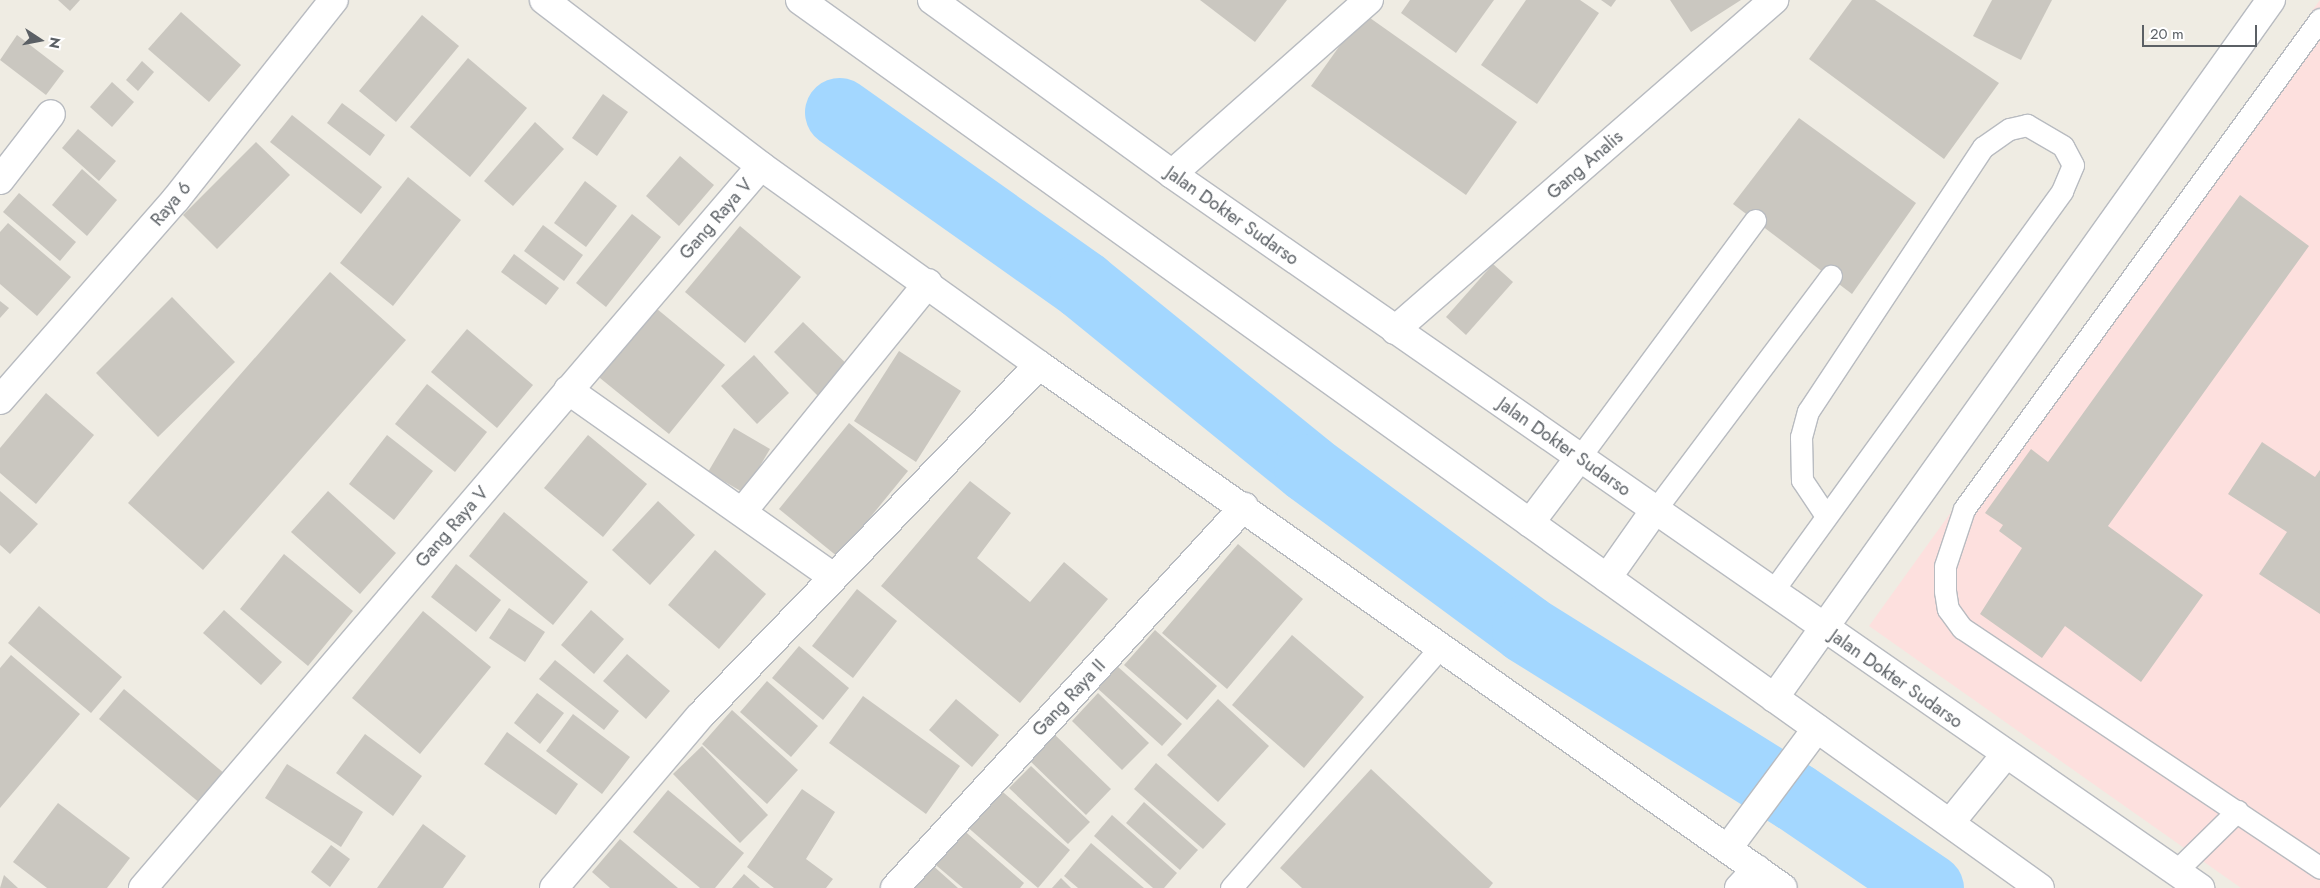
<!DOCTYPE html>
<html>
<head>
<meta charset="utf-8">
<style>
  body { margin:0 }
  #map { position:relative; width:2320px; height:888px; overflow:hidden; background:#efece3; font-family:Jost,sans-serif }
  div>[style] { position:absolute }
  [style*='--x'] { left:calc(var(--x)*1px); top:calc(var(--y)*1px); width:calc(var(--w)*1px); rotate:calc(var(--a)*1deg) }
  .medical>* { inset:0; background:#fde0de }
  .river>* { height:69px; margin:-34.5px; padding:0 34.5px; transform-origin:34.5px; border-radius:34.5px; background:#a3d7ff }
  .building>* { inset:0; background:#cac7c0 }
  .roads { filter:drop-shadow(1px 0 #b8bbc0) drop-shadow(-1px 0 #b8bbc0) drop-shadow(0 1px #b8bbc0) drop-shadow(0 -1px #b8bbc0) }
  .service>* { height:21px; margin:-10.5px; padding:0 10.5px; transform-origin:10.5px; border-radius:10.5px; background:#fff }
  .minor>* { height:28px; margin:-14px; padding:0 14px; transform-origin:14px; border-radius:14px; background:#fff }
  .tertiary>* { height:28px; margin:-14px; padding:0 14px; transform-origin:14px; border-radius:14px; background:#fff }
  span { translate:-50% -50%; white-space:nowrap; text-align:center; line-height:1.15; -webkit-text-stroke:4px #fff; paint-order:stroke }
  .street-label { font-size:18px; color:#5b6065 }
  .north { position:absolute; left:15px; top:15px; width:50px; height:50px; -webkit-text-stroke:4px #fff; paint-order:stroke; rotate:101deg; font-size:14px; font-weight:700; line-height:20px; text-align:center; color:#5b6065 }
  .north::after { content:''; display:block; margin:auto; width:18px; height:22px; background:#5b6065; clip-path:polygon(50% 0,100% 100%,50% 72%,0 100%) }
  .scale { position:absolute; left:2142px; top:25px; width:115px; height:22px; box-sizing:border-box; border:2px solid #5b6065; border-top:0; padding-left:6px; font-size:15px; line-height:18px; white-space:nowrap; color:#5b6065; -webkit-text-stroke:4px #fff; paint-order:stroke }
</style>
</head>
<body>
<div id="map">
  <div class="medical">
    <i style="clip-path:polygon(2320px 0,2320px 888px,2241px 888px,1869px 626px)"></i>
  </div>
  <div class="river">
    <i style="--x:839;--y:112;--w:299;--a:35.3"></i>
    <i style="--x:1083;--y:285;--w:290;--a:39.1"></i>
    <i style="--x:1308;--y:468;--w:271;--a:36.4"></i>
    <i style="--x:1526;--y:629;--w:317;--a:32"></i>
    <i style="--x:1795;--y:797;--w:162;--a:34.2"></i>
  </div>
  <div class="building">
    <i style="clip-path:polygon(58px 0,80px 0,70px 11px)"></i>
    <i style="clip-path:polygon(1200px 0,1287px 0,1255px 42px)"></i>
    <i style="clip-path:polygon(1410px 0,1494px 0,1456px 53px,1401px 13px)"></i>
    <i style="clip-path:polygon(1526px 0,1580px 0,1599px 13px,1537px 104px,1481px 65px)"></i>
    <i style="clip-path:polygon(1601px 0,1616px 0,1611px 7px)"></i>
    <i style="clip-path:polygon(1670px 0,1741px 0,1691px 32px)"></i>
    <i style="clip-path:polygon(1852px 0,1875px 0,1999px 83px,1944px 159px,1809px 59px)"></i>
    <i style="clip-path:polygon(1992px 0,2052px 0,2021px 60px,1973px 36px)"></i>
    <i style="clip-path:polygon(181px 12px,241px 65px,209px 102px,148px 49px)"></i>
    <i style="clip-path:polygon(1363px 13px,1517px 122px,1466px 195px,1311px 86px)"></i>
    <i style="clip-path:polygon(422px 15px,459px 46px,396px 122px,359px 91px)"></i>
    <i style="clip-path:polygon(17px 35px,64px 71px,46px 95px,0 60px)"></i>
    <i style="clip-path:polygon(468px 58px,527px 108px,470px 177px,410px 127px)"></i>
    <i style="clip-path:polygon(142px 61px,154px 72px,138px 91px,126px 80px)"></i>
    <i style="clip-path:polygon(112px 82px,134px 102px,112px 127px,90px 107px)"></i>
    <i style="clip-path:polygon(603px 94px,628px 112px,597px 156px,572px 138px)"></i>
    <i style="clip-path:polygon(342px 103px,385px 135px,370px 156px,327px 123px)"></i>
    <i style="clip-path:polygon(292px 115px,382px 187px,361px 214px,270px 142px)"></i>
    <i style="clip-path:polygon(1799px 118px,1916px 203px,1852px 294px,1733px 204px)"></i>
    <i style="clip-path:polygon(535px 122px,564px 149px,513px 206px,484px 181px)"></i>
    <i style="clip-path:polygon(78px 129px,116px 161px,99px 181px,62px 148px)"></i>
    <i style="clip-path:polygon(256px 142px,290px 175px,217px 249px,183px 215px)"></i>
    <i style="clip-path:polygon(680px 156px,714px 185px,679px 226px,646px 196px)"></i>
    <i style="clip-path:polygon(82px 169px,117px 200px,87px 236px,52px 205px)"></i>
    <i style="clip-path:polygon(408px 177px,461px 220px,393px 306px,340px 263px)"></i>
    <i style="clip-path:polygon(585px 181px,617px 206px,586px 247px,554px 223px)"></i>
    <i style="clip-path:polygon(19px 193px,76px 242px,60px 261px,3px 212px)"></i>
    <i style="clip-path:polygon(2240px 195px,2309px 246px,2108px 526px,2203px 595px,2141px 682px,2065px 626px,2042px 658px,1980px 614px,2022px 548px,1999px 531px,2003px 525px,1985px 513px,2031px 449px,2048px 462px)"></i>
    <i style="clip-path:polygon(632px 214px,661px 237px,606px 307px,576px 283px)"></i>
    <i style="clip-path:polygon(8px 223px,71px 277px,37px 316px,0 284px,0 232px)"></i>
    <i style="clip-path:polygon(543px 225px,583px 255px,564px 281px,524px 251px)"></i>
    <i style="clip-path:polygon(740px 226px,801px 277px,745px 343px,685px 292px)"></i>
    <i style="clip-path:polygon(514px 254px,559px 288px,546px 305px,501px 272px)"></i>
    <i style="clip-path:polygon(1493px 264px,1513px 282px,1466px 335px,1446px 317px)"></i>
    <i style="clip-path:polygon(330px 272px,406px 340px,203px 570px,128px 503px)"></i>
    <i style="clip-path:polygon(172px 297px,235px 362px,158px 437px,96px 373px)"></i>
    <i style="clip-path:polygon(0 301px,9px 308px,0 318px)"></i>
    <i style="clip-path:polygon(651px 304px,725px 365px,669px 434px,595px 374px)"></i>
    <i style="clip-path:polygon(803px 322px,851px 368px,821px 399px,774px 352px)"></i>
    <i style="clip-path:polygon(467px 329px,533px 385px,497px 428px,431px 372px)"></i>
    <i style="clip-path:polygon(899px 351px,961px 391px,916px 462px,854px 421px)"></i>
    <i style="clip-path:polygon(754px 355px,789px 393px,757px 424px,721px 386px)"></i>
    <i style="clip-path:polygon(427px 384px,487px 432px,455px 472px,395px 424px)"></i>
    <i style="clip-path:polygon(46px 393px,94px 435px,36px 504px,0 473px,0 448px)"></i>
    <i style="clip-path:polygon(849px 423px,908px 471px,838px 557px,779px 509px)"></i>
    <i style="clip-path:polygon(734px 428px,770px 449px,744px 493px,708px 472px)"></i>
    <i style="clip-path:polygon(387px 435px,433px 471px,394px 520px,349px 484px)"></i>
    <i style="clip-path:polygon(588px 435px,647px 484px,603px 537px,544px 488px)"></i>
    <i style="clip-path:polygon(2262px 442px,2315px 477px,2320px 470px,2320px 614px,2259px 574px,2287px 532px,2228px 494px)"></i>
    <i style="clip-path:polygon(970px 481px,1011px 513px,977px 558px,1030px 602px,1064px 562px,1108px 599px,1020px 703px,881px 586px)"></i>
    <i style="clip-path:polygon(0 491px,38px 524px,10px 554px,0 545px)"></i>
    <i style="clip-path:polygon(328px 491px,396px 553px,360px 594px,291px 532px)"></i>
    <i style="clip-path:polygon(658px 501px,695px 535px,650px 585px,612px 550px)"></i>
    <i style="clip-path:polygon(504px 512px,588px 582px,553px 625px,469px 556px)"></i>
    <i style="clip-path:polygon(1238px 544px,1303px 599px,1227px 689px,1162px 633px)"></i>
    <i style="clip-path:polygon(715px 550px,766px 594px,719px 649px,668px 605px)"></i>
    <i style="clip-path:polygon(284px 554px,353px 611px,308px 666px,240px 609px)"></i>
    <i style="clip-path:polygon(456px 564px,501px 600px,476px 632px,431px 597px)"></i>
    <i style="clip-path:polygon(857px 589px,897px 621px,853px 678px,812px 646px)"></i>
    <i style="clip-path:polygon(39px 606px,122px 677px,91px 713px,8px 643px)"></i>
    <i style="clip-path:polygon(509px 608px,545px 632px,525px 662px,489px 638px)"></i>
    <i style="clip-path:polygon(224px 610px,282px 662px,261px 685px,203px 633px)"></i>
    <i style="clip-path:polygon(591px 610px,624px 639px,594px 674px,561px 645px)"></i>
    <i style="clip-path:polygon(423px 611px,491px 667px,420px 754px,352px 698px)"></i>
    <i style="clip-path:polygon(1155px 630px,1217px 686px,1187px 720px,1124px 665px)"></i>
    <i style="clip-path:polygon(1292px 635px,1364px 697px,1304px 768px,1232px 705px)"></i>
    <i style="clip-path:polygon(799px 646px,849px 688px,823px 720px,772px 678px)"></i>
    <i style="clip-path:polygon(627px 654px,670px 691px,646px 719px,603px 681px)"></i>
    <i style="clip-path:polygon(11px 655px,80px 714px,0 808px,0 668px)"></i>
    <i style="clip-path:polygon(555px 660px,619px 711px,604px 730px,539px 679px)"></i>
    <i style="clip-path:polygon(1117px 666px,1182px 724px,1162px 746px,1097px 688px)"></i>
    <i style="clip-path:polygon(767px 681px,818px 726px,791px 757px,740px 712px)"></i>
    <i style="clip-path:polygon(124px 689px,225px 774px,201px 804px,99px 719px)"></i>
    <i style="clip-path:polygon(537px 693px,564px 713px,540px 744px,514px 723px)"></i>
    <i style="clip-path:polygon(1098px 693px,1149px 743px,1122px 770px,1072px 721px)"></i>
    <i style="clip-path:polygon(863px 696px,960px 766px,926px 814px,829px 743px)"></i>
    <i style="clip-path:polygon(956px 699px,999px 735px,972px 767px,929px 730px)"></i>
    <i style="clip-path:polygon(1218px 699px,1269px 746px,1218px 802px,1167px 755px)"></i>
    <i style="clip-path:polygon(732px 710px,798px 770px,767px 804px,702px 744px)"></i>
    <i style="clip-path:polygon(573px 714px,630px 757px,602px 794px,546px 751px)"></i>
    <i style="clip-path:polygon(507px 732px,578px 784px,556px 815px,484px 764px)"></i>
    <i style="clip-path:polygon(365px 734px,422px 776px,393px 816px,336px 773px)"></i>
    <i style="clip-path:polygon(1054px 734px,1111px 789px,1086px 815px,1029px 760px)"></i>
    <i style="clip-path:polygon(702px 746px,768px 815px,740px 843px,673px 774px)"></i>
    <i style="clip-path:polygon(1156px 763px,1226px 824px,1203px 849px,1134px 789px)"></i>
    <i style="clip-path:polygon(287px 764px,363px 812px,341px 847px,265px 798px)"></i>
    <i style="clip-path:polygon(1031px 766px,1090px 822px,1068px 844px,1009px 788px)"></i>
    <i style="clip-path:polygon(1371px 769px,1493px 883px,1489px 888px,1302px 888px,1280px 868px)"></i>
    <i style="clip-path:polygon(997px 787px,1070px 850px,1038px 888px,965px 825px)"></i>
    <i style="clip-path:polygon(802px 789px,835px 812px,806px 859px,833px 879px,826px 888px,774px 888px,747px 867px)"></i>
    <i style="clip-path:polygon(668px 790px,744px 853px,715px 888px,700px 888px,633px 832px)"></i>
    <i style="clip-path:polygon(1144px 802px,1198px 850px,1180px 870px,1126px 823px)"></i>
    <i style="clip-path:polygon(58px 803px,130px 858px,107px 888px,47px 888px,13px 862px)"></i>
    <i style="clip-path:polygon(1112px 815px,1177px 873px,1164px 888px,1153px 888px,1094px 836px)"></i>
    <i style="clip-path:polygon(423px 824px,466px 856px,443px 888px,377px 888px)"></i>
    <i style="clip-path:polygon(960px 827px,1024px 883px,1020px 888px,963px 888px,931px 861px)"></i>
    <i style="clip-path:polygon(620px 839px,678px 888px,610px 888px,592px 872px)"></i>
    <i style="clip-path:polygon(1091px 843px,1144px 888px,1078px 888px,1064px 876px)"></i>
    <i style="clip-path:polygon(331px 845px,350px 859px,330px 887px,311px 872px)"></i>
    <i style="clip-path:polygon(930px 863px,958px 888px,909px 888px)"></i>
    <i style="clip-path:polygon(744px 874px,760px 888px,732px 888px)"></i>
    <i style="clip-path:polygon(4px 875px,18px 888px,0 888px)"></i>
    <i style="clip-path:polygon(1061px 878px,1071px 888px,1052px 888px)"></i>
  </div>
  <div class="roads">
    <div class="service">
      <i style="--x:2320;--y:19;--w:606;--a:126"></i>
      <i style="--x:1964;--y:509;--w:60;--a:108.4"></i>
      <i style="--x:1945;--y:566;--w:25;--a:90"></i>
      <i style="--x:1945;--y:591;--w:18;--a:81"></i>
      <i style="--x:1948;--y:609;--w:24;--a:54"></i>
      <i style="--x:1962;--y:628;--w:431;--a:33.8"></i>
      <i style="--x:1579;--y:458;--w:296;--a:-53.5"></i>
      <i style="--x:1655;--y:510;--w:293;--a:-53.1"></i>
      <i style="--x:1772;--y:592;--w:495;--a:-54.1"></i>
      <i style="--x:2062;--y:191;--w:28;--a:-67"></i>
      <i style="--x:2073;--y:165;--w:21;--a:-118"></i>
      <i style="--x:2063;--y:146;--w:42;--a:-149.7"></i>
      <i style="--x:2027;--y:125;--w:18;--a:167"></i>
      <i style="--x:2009;--y:129;--w:32;--a:145"></i>
      <i style="--x:1983;--y:147;--w:317;--a:123.5"></i>
      <i style="--x:1808;--y:411;--w:27;--a:105"></i>
      <i style="--x:1801;--y:437;--w:43;--a:88.7"></i>
      <i style="--x:1802;--y:480;--w:43;--a:56.3"></i>
      <i style="--x:2176;--y:871;--w:86;--a:-44.5"></i>
      <i style="--x:1231;--y:888;--w:320;--a:-49"></i>
    </div>
    <div class="minor">
      <i style="--x:800;--y:0;--w:1525;--a:35.61"></i>
      <i style="--x:932;--y:0;--w:296;--a:35.9"></i>
      <i style="--x:1172;--y:174;--w:1252;--a:34.78"></i>
      <i style="--x:1172;--y:174;--w:263;--a:-41.5"></i>
      <i style="--x:0;--y:180;--w:83;--a:-52.3"></i>
      <i style="--x:1395;--y:330;--w:503;--a:-41.05"></i>
      <i style="--x:568;--y:390;--w:324;--a:35.2"></i>
      <i style="--x:0;--y:400;--w:267;--a:-48.8"></i>
      <i style="--x:176;--y:199;--w:254;--a:-51.6"></i>
      <i style="--x:742;--y:512;--w:295;--a:-50.9"></i>
      <i style="--x:1530;--y:523;--w:81;--a:-53"></i>
      <i style="--x:1607;--y:578;--w:83;--a:-54.8"></i>
      <i style="--x:1774;--y:698;--w:857;--a:-54.55"></i>
      <i style="--x:1950;--y:823;--w:89;--a:-50.9"></i>
      <i style="--x:1728;--y:848;--w:149;--a:-53.4"></i>
      <i style="--x:143;--y:888;--w:950;--a:-49.44"></i>
      <i style="--x:554;--y:888;--w:226;--a:-49.7"></i>
      <i style="--x:700;--y:716;--w:488;--a:-46"></i>
      <i style="--x:895;--y:888;--w:517;--a:-47.51"></i>
      <i style="--x:1739;--y:888;--w:26;--a:-47"></i>
    </div>
    <div class="tertiary">
      <i style="--x:544;--y:0;--w:273;--a:37.4"></i>
      <i style="--x:761;--y:166;--w:342;--a:35.6"></i>
      <i style="--x:1039;--y:365;--w:909;--a:35.11"></i>
    </div>
  </div>
  <div class="street-label">
    <span style="left:1585px;top:165px;rotate:-41deg">Gang Analis</span>
    <span style="left:171px;top:204px;rotate:-50deg">Raya 6</span>
    <span style="left:1232px;top:216px;rotate:35deg">Jalan Dokter Sudarso</span>
    <span style="left:716px;top:219px;rotate:-49deg">Gang Raya V</span>
    <span style="left:1564px;top:447px;rotate:35deg">Jalan Dokter Sudarso</span>
    <span style="left:452px;top:527px;rotate:-49deg">Gang Raya V</span>
    <span style="left:1896px;top:679px;rotate:35deg">Jalan Dokter Sudarso</span>
    <span style="left:1069px;top:698px;rotate:-47deg">Gang Raya II</span>
  </div>
  <div class="north">N</div>
  <div class="scale">20 m</div>
</div>
</body>
</html>
